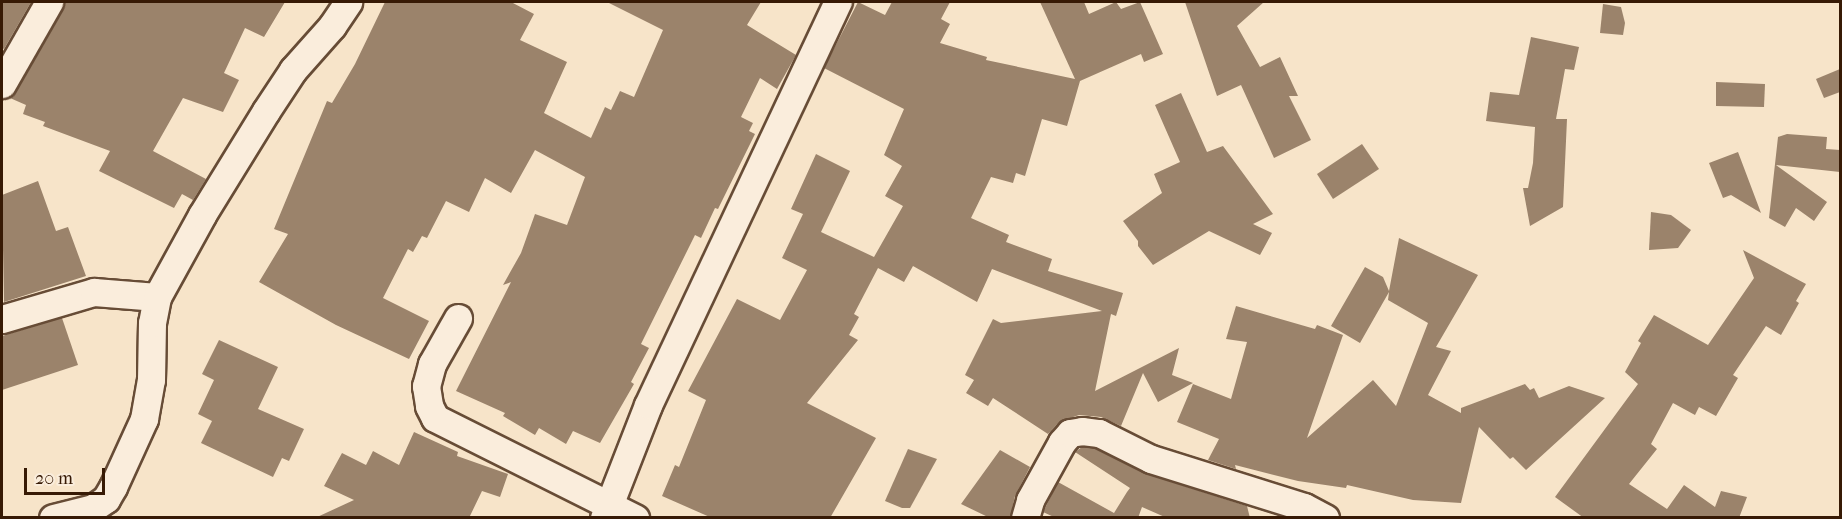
<!DOCTYPE html>
<html>
<head>
<meta charset="utf-8">
<style>
  body { margin:0 }
  #map { position:relative; width:1842px; height:519px; overflow:hidden; background:#f7e4c9; font-family:"IM FELL French Canon",serif }
  div>[style] { position:absolute }
  [style*='--x'] { left:calc(var(--x)*1px); top:calc(var(--y)*1px); width:calc(var(--w)*1px); rotate:calc(var(--a)*1deg) }
  .building>* { inset:0; background:#9b836b }
  .roads { filter:drop-shadow(2px 0 #674c36) drop-shadow(-2px 0 #674c36) drop-shadow(0 2px #674c36) drop-shadow(0 -2px #674c36) }
  .minor>* { height:27px; margin:-13.5px; padding:0 13.5px; transform-origin:13.5px; border-radius:13.5px; background:#faeddc }
  span { translate:-50% -50%; white-space:nowrap; text-align:center; line-height:1.15; -webkit-text-stroke:5px #faeddc; paint-order:stroke }
  .frame { position:absolute; inset:0; border:3px solid #371a05; pointer-events:none }
  .scale { position:absolute; left:24px; top:468px; width:81px; height:27px; box-sizing:border-box; border:3px solid #371a05; border-top:0; padding-left:8px; font-size:18px; line-height:21px; white-space:nowrap; color:#371a05; -webkit-text-stroke:4px #faeddc; paint-order:stroke }
</style>
</head>
<body>
<div id="map">
  <div class="building">
    <i style="clip-path:polygon(2px 2px,31px 2px,4px 49px,2px 48px)"></i>
    <i style="clip-path:polygon(65px 2px,285px 2px,264px 37px,245px 28px,224px 73px,239px 80px,223px 112px,183px 98px,153px 151px,206px 179px,193px 200px,182px 194px,174px 208px,99px 171px,110px 151px,43px 126px,45px 122px,23px 114px,26px 105px,10px 98px,16px 92px,63px 10px)"></i>
    <i style="clip-path:polygon(385px 2px,511px 2px,534px 14px,520px 40px,567px 62px,544px 113px,591px 138px,605px 107px,611px 110px,620px 91px,634px 97px,663px 30px,607px 2px,761px 2px,747px 25px,796px 55px,777px 89px,760px 78px,741px 117px,753px 123px,749px 131px,755px 134px,718px 209px,715px 208px,701px 238px,695px 235px,641px 344px,649px 348px,631px 382px,634px 384px,600px 443px,573px 431px,566px 444px,539px 428px,535px 435px,503px 416px,505px 413px,456px 391px,511px 282px,503px 285px,521px 253px,535px 214px,567px 225px,585px 177px,535px 150px,511px 193px,485px 178px,469px 212px,446px 201px,427px 238px,422px 236px,413px 252px,408px 249px,383px 298px,429px 321px,409px 359px,336px 325px,259px 282px,288px 234px,274px 229px,327px 101px,332px 103px,355px 64px)"></i>
    <i style="clip-path:polygon(858px 2px,885px 15px,892px 2px,950px 2px,941px 19px,950px 24px,940px 43px,987px 57px,986px 60px,1075px 79px,1040px 2px,1084px 2px,1089px 14px,1116px 2px,1121px 9px,1140px 2px,1163px 54px,1144px 62px,1141px 54px,1080px 81px,1067px 126px,1042px 119px,1025px 176px,1016px 173px,1013px 183px,991px 177px,971px 218px,1009px 235px,1006px 242px,1052px 259px,1048px 271px,1123px 293px,1116px 316px,1111px 314px,1095px 391px,1179px 348px,1172px 375px,1193px 383px,1158px 402px,1143px 373px,1121px 426px,1101px 417px,1079px 415px,1059px 422px,1048px 434px,993px 398px,988px 406px,966px 393px,974px 380px,965px 375px,993px 319px,1001px 323px,1102px 311px,992px 269px,977px 302px,913px 266px,904px 282px,878px 268px,854px 314px,859px 317px,849px 335px,858px 340px,807px 403px,876px 438px,830px 518px,712px 518px,662px 496px,675px 465px,679px 467px,706px 400px,688px 391px,737px 299px,780px 320px,807px 270px,782px 258px,803px 214px,791px 209px,816px 154px,850px 171px,821px 232px,874px 257px,903px 206px,885px 196px,902px 166px,884px 155px,904px 109px,824px 68px)"></i>
    <i style="clip-path:polygon(1185px 2px,1264px 2px,1237px 26px,1260px 67px,1280px 57px,1298px 96px,1289px 96px,1311px 140px,1274px 158px,1241px 85px,1217px 96px)"></i>
    <i style="clip-path:polygon(1603px 4px,1621px 7px,1625px 23px,1623px 35px,1600px 33px)"></i>
    <i style="clip-path:polygon(1531px 37px,1579px 47px,1574px 70px,1565px 69px,1556px 119px,1567px 119px,1563px 207px,1530px 226px,1523px 188px,1528px 188px,1533px 163px,1535px 127px,1486px 121px,1490px 92px,1519px 95px)"></i>
    <i style="clip-path:polygon(1840px 69px,1840px 92px,1824px 98px,1816px 79px)"></i>
    <i style="clip-path:polygon(1716px 82px,1765px 84px,1764px 107px,1716px 106px)"></i>
    <i style="clip-path:polygon(1181px 93px,1207px 152px,1223px 146px,1273px 214px,1253px 224px,1272px 233px,1260px 255px,1209px 231px,1153px 265px,1138px 246px,1138px 241px,1123px 221px,1162px 193px,1154px 174px,1180px 162px,1155px 105px)"></i>
    <i style="clip-path:polygon(1787px 134px,1827px 137px,1826px 149px,1840px 150px,1840px 172px,1776px 165px,1827px 202px,1814px 221px,1796px 208px,1785px 227px,1769px 218px,1778px 137px)"></i>
    <i style="clip-path:polygon(1362px 144px,1379px 169px,1333px 199px,1317px 174px)"></i>
    <i style="clip-path:polygon(1738px 152px,1761px 213px,1731px 195px,1723px 198px,1709px 163px)"></i>
    <i style="clip-path:polygon(38px 181px,56px 231px,68px 227px,86px 276px,4px 302px,2px 195px)"></i>
    <i style="clip-path:polygon(1651px 212px,1671px 215px,1691px 230px,1678px 248px,1649px 250px)"></i>
    <i style="clip-path:polygon(1399px 238px,1478px 275px,1436px 347px,1451px 351px,1428px 395px,1461px 413px,1461px 408px,1525px 384px,1530px 390px,1534px 388px,1539px 398px,1569px 386px,1605px 398px,1526px 470px,1513px 457px,1510px 459px,1479px 427px,1461px 503px,1413px 500px,1347px 485px,1346px 488px,1298px 481px,1235px 465px,1236px 469px,1208px 460px,1219px 439px,1177px 422px,1193px 384px,1231px 399px,1247px 342px,1226px 339px,1236px 306px,1315px 329px,1317px 325px,1343px 335px,1307px 438px,1373px 380px,1396px 406px,1428px 323px,1388px 300px,1389px 292px,1360px 343px,1331px 326px,1365px 267px,1383px 277px,1389px 291px)"></i>
    <i style="clip-path:polygon(1743px 250px,1806px 284px,1796px 301px,1799px 303px,1781px 335px,1766px 326px,1733px 375px,1738px 378px,1716px 416px,1699px 407px,1695px 415px,1673px 403px,1651px 444px,1657px 449px,1629px 484px,1667px 509px,1684px 485px,1715px 507px,1721px 491px,1747px 497px,1739px 518px,1584px 518px,1555px 497px,1638px 384px,1625px 372px,1641px 343px,1638px 341px,1654px 315px,1708px 345px,1754px 278px)"></i>
    <i style="clip-path:polygon(62px 318px,78px 365px,2px 390px,2px 336px)"></i>
    <i style="clip-path:polygon(219px 340px,278px 367px,258px 409px,304px 429px,289px 461px,282px 458px,273px 477px,201px 443px,212px 421px,198px 414px,214px 380px,202px 374px)"></i>
    <i style="clip-path:polygon(414px 432px,458px 452px,457px 456px,508px 474px,500px 497px,482px 491px,469px 518px,315px 518px,354px 500px,324px 486px,342px 453px,366px 465px,373px 451px,399px 465px)"></i>
    <i style="clip-path:polygon(1082px 447px,1094px 448px,1146px 474px,1247px 506px,1250px 518px,1167px 518px,1142px 507px,1138px 518px,1056px 518px,1043px 512px,1058px 482px,1114px 513px,1127px 492px,1130px 488px,1075px 452px)"></i>
    <i style="clip-path:polygon(908px 449px,937px 459px,910px 508px,902px 508px,885px 501px)"></i>
    <i style="clip-path:polygon(1000px 450px,1030px 467px,1015px 496px,1010px 518px,990px 518px,961px 504px)"></i>
  </div>
  <div class="roads">
    <div class="minor">
      <i style="--x:2;--y:84;--w:95;--a:-60.2"></i>
      <i style="--x:458;--y:318;--w:53;--a:119.5"></i>
      <i style="--x:432;--y:364;--w:23;--a:105"></i>
      <i style="--x:426;--y:386;--w:20;--a:81"></i>
      <i style="--x:429;--y:406;--w:13;--a:63"></i>
      <i style="--x:435;--y:418;--w:224;--a:26.6"></i>
      <i style="--x:2;--y:319;--w:96;--a:-16.4"></i>
      <i style="--x:94;--y:292;--w:63;--a:4.5"></i>
      <i style="--x:53;--y:518;--w:41;--a:-14"></i>
      <i style="--x:93;--y:508;--w:16;--a:-35"></i>
      <i style="--x:106;--y:499;--w:14;--a:-60"></i>
      <i style="--x:113;--y:487;--w:75;--a:-65.5"></i>
      <i style="--x:144;--y:419;--w:40;--a:-80"></i>
      <i style="--x:151;--y:380;--w:57;--a:-89"></i>
      <i style="--x:152;--y:323;--w:26;--a:-79"></i>
      <i style="--x:157;--y:297;--w:94;--a:-61.2"></i>
      <i style="--x:202;--y:215;--w:122;--a:-58.4"></i>
      <i style="--x:266;--y:111;--w:49;--a:-56.6"></i>
      <i style="--x:293;--y:70;--w:59;--a:-48.4"></i>
      <i style="--x:332;--y:26;--w:29;--a:-56"></i>
      <i style="--x:604;--y:518;--w:121;--a:-68.7"></i>
      <i style="--x:648;--y:405;--w:446;--a:-64.8"></i>
      <i style="--x:1025;--y:518;--w:19;--a:-74"></i>
      <i style="--x:1030;--y:500;--w:66;--a:-61.1"></i>
      <i style="--x:1062;--y:442;--w:12;--a:-48"></i>
      <i style="--x:1070;--y:433;--w:12;--a:-9"></i>
      <i style="--x:1082;--y:431;--w:17;--a:7"></i>
      <i style="--x:1099;--y:433;--w:58;--a:26.6"></i>
      <i style="--x:1151;--y:459;--w:160;--a:17.4"></i>
      <i style="--x:1304;--y:507;--w:24;--a:28"></i>
    </div>
  </div>
  <div class="frame"></div>
  <div class="scale">20 m</div>
</div>
</body>
</html>
